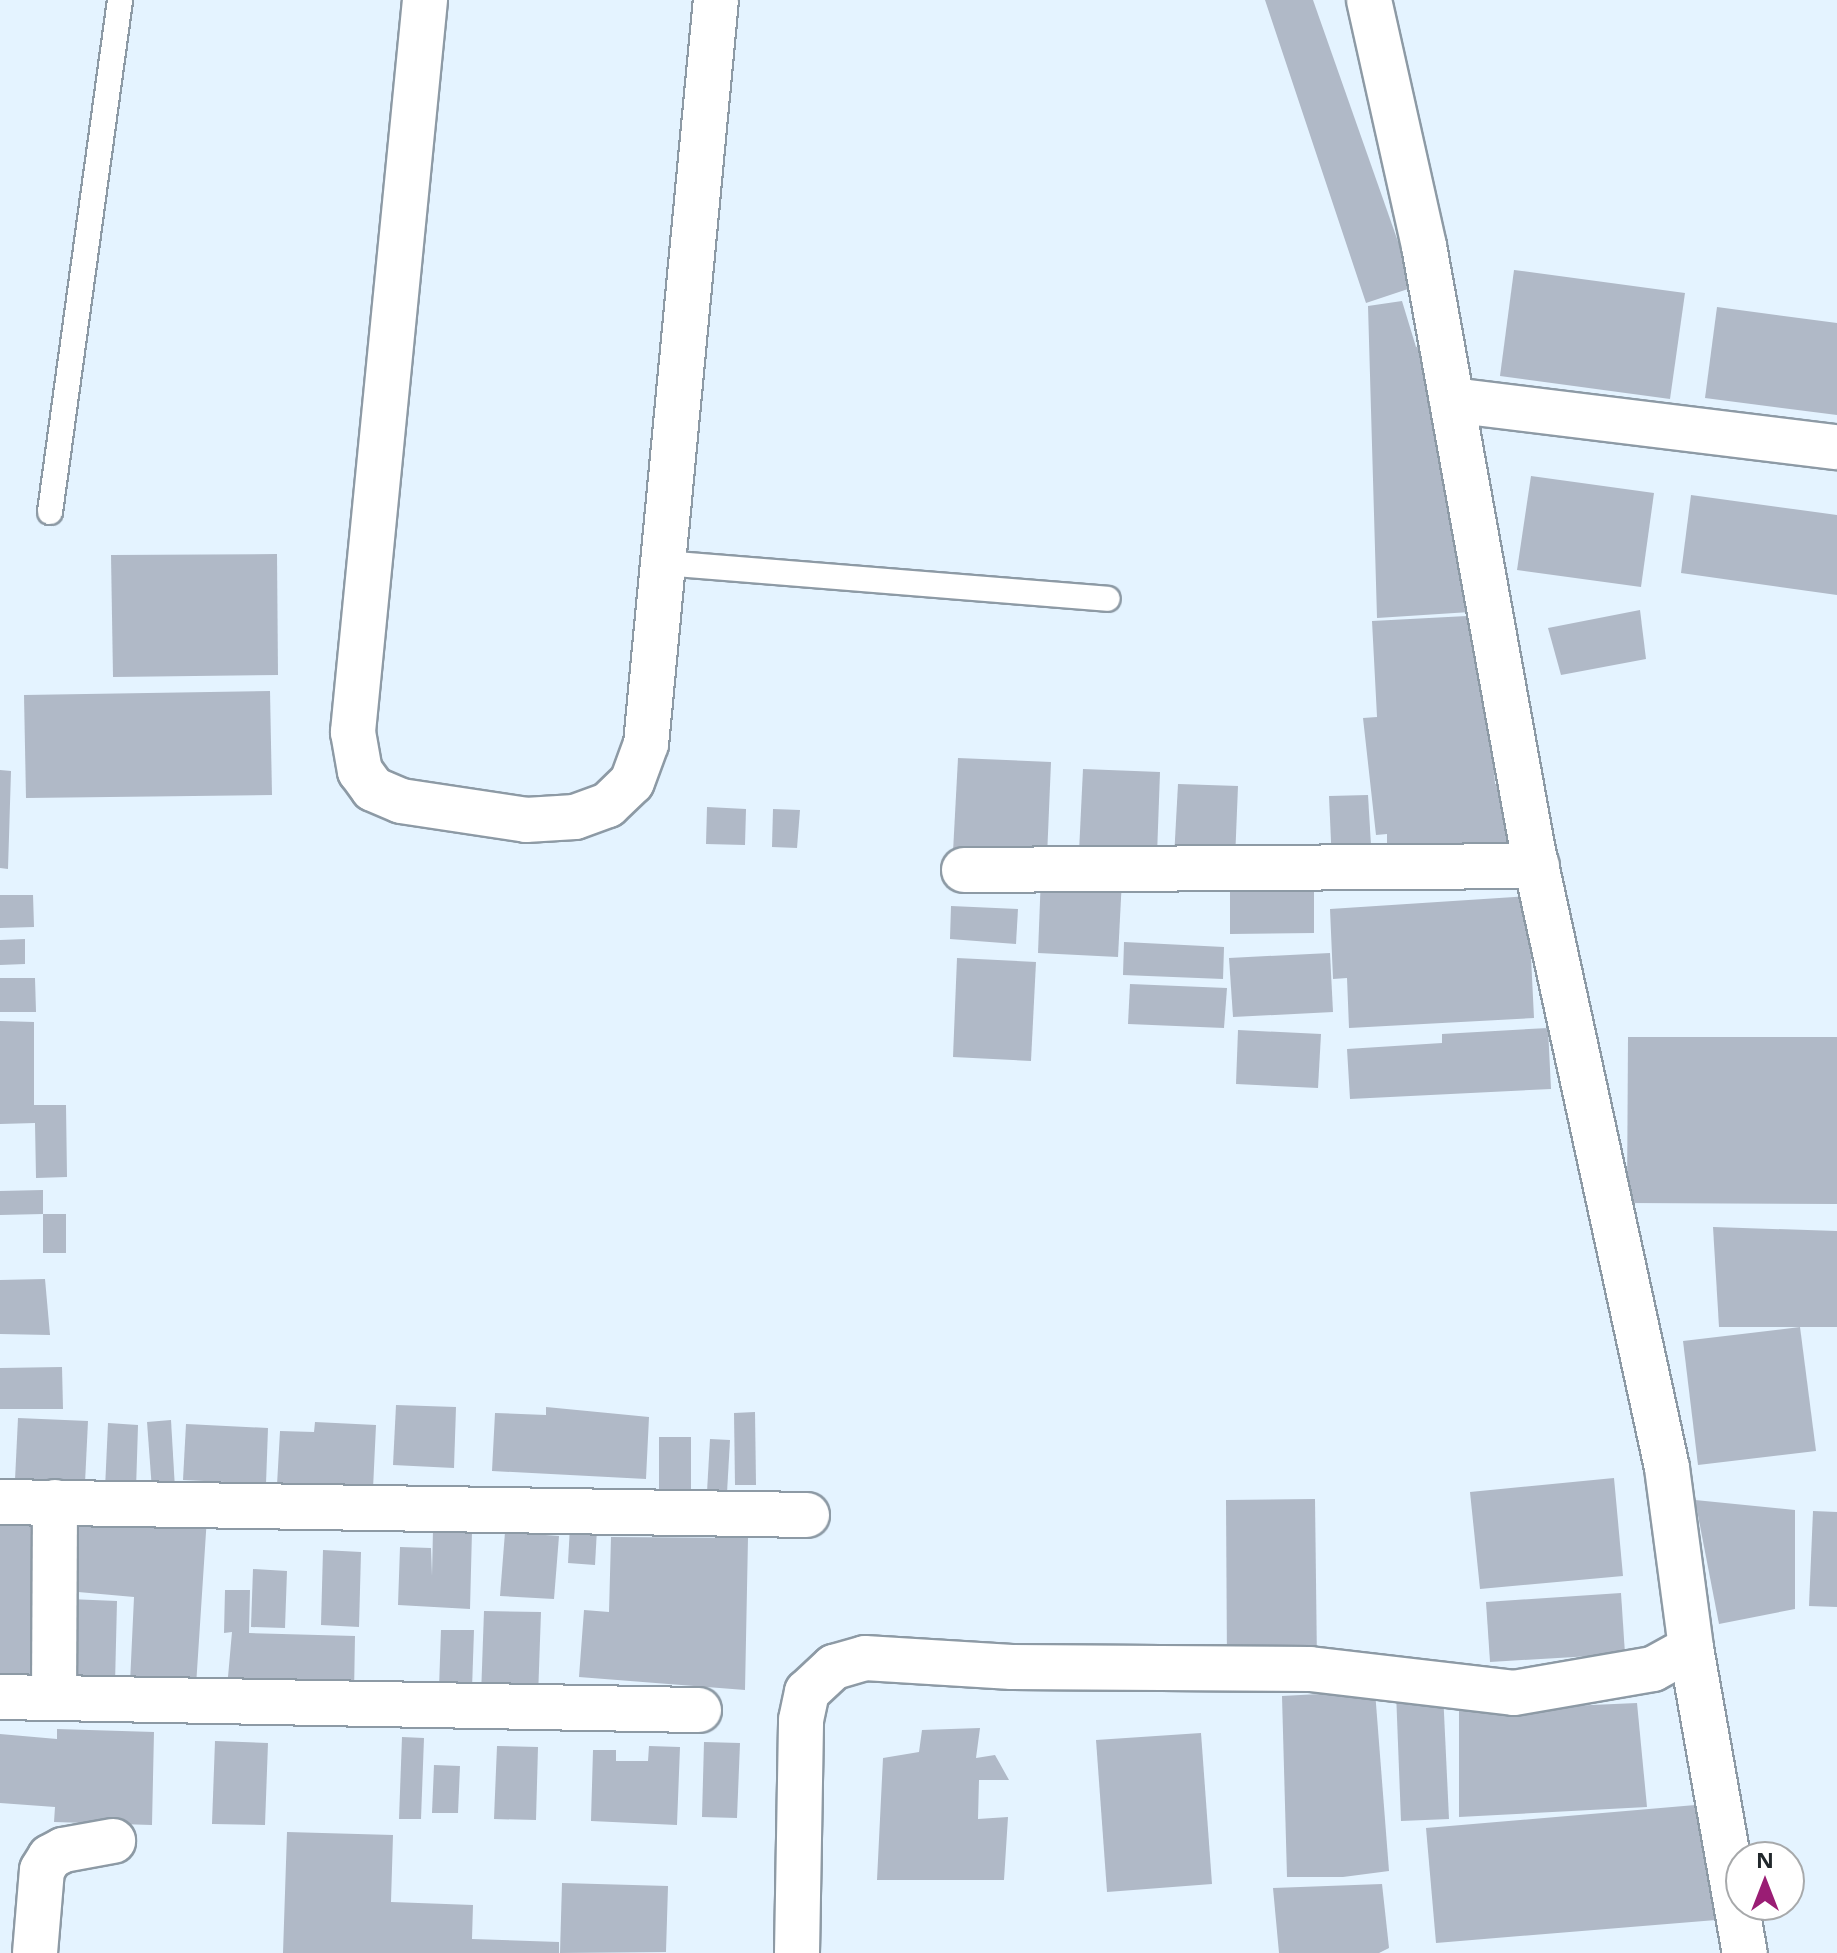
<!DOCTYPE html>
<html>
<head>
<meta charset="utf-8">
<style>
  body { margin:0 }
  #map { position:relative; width:1837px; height:1953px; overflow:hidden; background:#e4f3ff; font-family:"Open Sans",sans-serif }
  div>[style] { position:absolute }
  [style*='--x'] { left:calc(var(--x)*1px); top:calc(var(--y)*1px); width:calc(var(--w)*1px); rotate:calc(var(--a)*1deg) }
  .building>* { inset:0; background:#b0b9c7 }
  .roads { filter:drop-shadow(2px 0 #8d9aa5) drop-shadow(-2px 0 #8d9aa5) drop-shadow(0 2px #8d9aa5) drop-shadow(0 -2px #8d9aa5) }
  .service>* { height:24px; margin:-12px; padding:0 12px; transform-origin:12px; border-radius:12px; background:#fff }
  .minor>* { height:44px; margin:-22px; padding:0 22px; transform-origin:22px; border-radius:22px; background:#fff }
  span { translate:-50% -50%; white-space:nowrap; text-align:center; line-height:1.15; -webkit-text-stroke:8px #fff; paint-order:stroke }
  .north { position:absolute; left:1725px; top:1841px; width:80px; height:80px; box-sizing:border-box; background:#fff; border:2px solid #a7a9ab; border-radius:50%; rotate:0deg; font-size:22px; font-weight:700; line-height:32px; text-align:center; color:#22282c }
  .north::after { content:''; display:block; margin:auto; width:28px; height:36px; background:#9a1d74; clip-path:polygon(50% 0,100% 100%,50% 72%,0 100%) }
</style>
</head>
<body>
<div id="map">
  <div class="building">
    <i style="clip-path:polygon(1265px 0,1313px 0,1414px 287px,1366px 303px)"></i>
    <i style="clip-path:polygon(1514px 270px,1685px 293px,1670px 399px,1500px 376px)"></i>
    <i style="clip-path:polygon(1402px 301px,1416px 347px,1426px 346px,1470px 612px,1377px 618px,1368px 306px)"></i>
    <i style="clip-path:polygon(1717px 307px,1837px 323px,1837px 415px,1705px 398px)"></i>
    <i style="clip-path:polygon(1531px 476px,1654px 493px,1641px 587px,1517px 570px)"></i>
    <i style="clip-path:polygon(1691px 495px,1837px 515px,1837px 595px,1681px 573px)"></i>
    <i style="clip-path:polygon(277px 554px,278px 675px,113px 677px,111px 555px)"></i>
    <i style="clip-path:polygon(1640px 610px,1646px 659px,1561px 675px,1548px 628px)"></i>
    <i style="clip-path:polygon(1486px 615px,1495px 784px,1507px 784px,1510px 860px,1387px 860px,1387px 834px,1376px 835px,1363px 718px,1377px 717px,1372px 621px)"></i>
    <i style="clip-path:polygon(270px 691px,272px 795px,26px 798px,24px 695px)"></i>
    <i style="clip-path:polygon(958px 758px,1051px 762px,1047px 857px,953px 852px)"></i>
    <i style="clip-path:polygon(1083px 769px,1160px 772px,1157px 855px,1079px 852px)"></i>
    <i style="clip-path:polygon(0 770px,11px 771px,8px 869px,0 868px)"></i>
    <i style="clip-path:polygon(1178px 784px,1238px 786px,1235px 860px,1174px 858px)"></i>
    <i style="clip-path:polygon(1368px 795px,1372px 862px,1332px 864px,1329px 796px)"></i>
    <i style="clip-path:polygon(707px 807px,746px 809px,745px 845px,706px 844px)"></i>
    <i style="clip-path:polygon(773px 809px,800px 810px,797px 848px,772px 847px)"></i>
    <i style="clip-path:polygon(1041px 875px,1122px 879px,1118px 957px,1038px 953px)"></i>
    <i style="clip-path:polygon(1314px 882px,1314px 933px,1230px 934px,1230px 883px)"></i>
    <i style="clip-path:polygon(0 895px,33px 895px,34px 927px,0 928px)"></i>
    <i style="clip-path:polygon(1528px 896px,1534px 1018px,1349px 1028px,1347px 978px,1333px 979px,1330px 909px)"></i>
    <i style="clip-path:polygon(951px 906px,1018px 909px,1016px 944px,950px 939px)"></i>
    <i style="clip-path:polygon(25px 939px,25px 964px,0 965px,0 940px)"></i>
    <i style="clip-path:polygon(1124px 942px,1224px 947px,1223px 979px,1123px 975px)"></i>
    <i style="clip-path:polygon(1330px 953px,1333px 1012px,1233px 1017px,1229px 958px)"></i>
    <i style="clip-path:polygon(957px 958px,1036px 962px,1031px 1061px,953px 1057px)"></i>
    <i style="clip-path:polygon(0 978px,35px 978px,36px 1012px,0 1012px)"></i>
    <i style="clip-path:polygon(1130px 984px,1227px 988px,1224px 1028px,1128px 1024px)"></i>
    <i style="clip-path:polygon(0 1021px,34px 1022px,34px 1105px,66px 1105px,67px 1177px,36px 1178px,35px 1123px,0 1124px)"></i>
    <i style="clip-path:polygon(1548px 1028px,1551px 1089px,1350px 1099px,1347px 1049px,1442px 1043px,1442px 1034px)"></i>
    <i style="clip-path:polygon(1238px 1030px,1321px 1034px,1318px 1088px,1236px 1084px)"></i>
    <i style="clip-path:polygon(1628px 1037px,1837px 1037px,1837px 1204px,1627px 1203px)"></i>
    <i style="clip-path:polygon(43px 1190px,43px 1214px,0 1215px,0 1191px)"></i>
    <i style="clip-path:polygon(43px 1214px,66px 1214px,66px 1253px,43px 1253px)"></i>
    <i style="clip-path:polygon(1713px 1227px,1837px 1231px,1837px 1327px,1719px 1327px)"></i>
    <i style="clip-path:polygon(45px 1279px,50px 1335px,0 1334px,0 1280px)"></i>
    <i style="clip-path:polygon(1800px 1327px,1816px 1451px,1698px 1465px,1683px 1341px)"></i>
    <i style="clip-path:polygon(62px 1367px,63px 1409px,0 1409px,0 1368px)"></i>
    <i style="clip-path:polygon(396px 1405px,456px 1407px,454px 1468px,393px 1465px)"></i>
    <i style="clip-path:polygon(546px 1407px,649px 1417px,646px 1479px,492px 1471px,495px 1413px,546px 1415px)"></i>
    <i style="clip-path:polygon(755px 1412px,756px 1485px,735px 1485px,734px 1413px)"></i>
    <i style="clip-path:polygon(18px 1418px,88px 1421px,85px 1483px,15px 1480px)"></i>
    <i style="clip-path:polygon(171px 1420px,175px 1489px,152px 1490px,147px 1422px)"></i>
    <i style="clip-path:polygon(315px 1422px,376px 1425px,373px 1489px,277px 1485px,280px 1431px,314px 1432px)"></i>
    <i style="clip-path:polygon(108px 1423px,138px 1425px,136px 1490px,105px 1489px)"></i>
    <i style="clip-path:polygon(186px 1424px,268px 1428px,266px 1484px,183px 1480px)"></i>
    <i style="clip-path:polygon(659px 1437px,691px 1437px,691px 1502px,659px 1502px)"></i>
    <i style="clip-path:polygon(710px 1439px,730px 1440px,727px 1493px,707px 1492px)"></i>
    <i style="clip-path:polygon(1614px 1478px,1623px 1576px,1480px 1589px,1470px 1492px)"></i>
    <i style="clip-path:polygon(1315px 1499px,1317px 1663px,1227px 1664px,1226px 1500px)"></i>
    <i style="clip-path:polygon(1695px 1500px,1795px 1510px,1795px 1609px,1719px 1624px)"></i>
    <i style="clip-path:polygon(72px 1510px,207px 1517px,196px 1686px,130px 1683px,134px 1597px,67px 1591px)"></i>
    <i style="clip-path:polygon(1813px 1511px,1837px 1512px,1837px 1607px,1809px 1606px)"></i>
    <i style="clip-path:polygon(0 1525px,42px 1526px,43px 1679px,0 1679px)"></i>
    <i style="clip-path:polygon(570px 1526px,597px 1529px,595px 1565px,568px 1563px)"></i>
    <i style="clip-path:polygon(433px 1529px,472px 1531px,470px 1609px,398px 1605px,400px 1547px,431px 1548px,432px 1576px)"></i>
    <i style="clip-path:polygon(505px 1532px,559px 1536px,554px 1599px,500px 1596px)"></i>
    <i style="clip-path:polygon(611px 1537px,748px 1538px,745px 1690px,579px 1677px,584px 1610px,609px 1612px)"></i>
    <i style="clip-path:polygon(323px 1550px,361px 1552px,359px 1627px,321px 1625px)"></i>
    <i style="clip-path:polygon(253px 1569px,287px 1571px,285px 1628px,251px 1627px)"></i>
    <i style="clip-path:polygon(225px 1590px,250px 1590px,249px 1633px,355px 1636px,354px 1694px,227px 1688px,232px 1632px,224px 1633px)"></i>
    <i style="clip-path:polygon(1621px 1593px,1625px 1654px,1490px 1662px,1486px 1602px)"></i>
    <i style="clip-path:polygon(69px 1599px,117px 1601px,115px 1684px,72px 1682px)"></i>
    <i style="clip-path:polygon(484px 1611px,541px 1612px,538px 1697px,481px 1696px)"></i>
    <i style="clip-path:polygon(441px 1630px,474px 1630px,472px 1689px,439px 1688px)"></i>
    <i style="clip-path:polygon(1375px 1691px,1389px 1871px,1343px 1877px,1287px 1877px,1282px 1696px)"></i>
    <i style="clip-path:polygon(1396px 1692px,1443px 1692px,1449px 1819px,1401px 1821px)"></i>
    <i style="clip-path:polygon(1637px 1703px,1647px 1807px,1459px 1817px,1459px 1711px)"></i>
    <i style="clip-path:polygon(980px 1728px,976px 1758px,995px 1755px,1009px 1780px,979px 1780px,978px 1819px,1008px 1817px,1004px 1880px,877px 1880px,883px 1758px,919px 1752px,922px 1730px)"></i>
    <i style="clip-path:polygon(57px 1729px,154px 1732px,152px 1825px,54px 1822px,55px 1807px,0 1803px,0 1734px,57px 1739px)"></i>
    <i style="clip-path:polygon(1201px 1733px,1212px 1884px,1107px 1892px,1096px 1740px)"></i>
    <i style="clip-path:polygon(402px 1737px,424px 1738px,421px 1819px,399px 1819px)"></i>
    <i style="clip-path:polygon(215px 1741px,268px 1743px,265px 1825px,212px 1824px)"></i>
    <i style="clip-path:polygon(704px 1742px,740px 1743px,737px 1818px,702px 1817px)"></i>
    <i style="clip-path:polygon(497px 1746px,538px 1747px,536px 1820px,494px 1819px)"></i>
    <i style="clip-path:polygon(649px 1746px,680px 1747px,677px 1825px,591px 1821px,593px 1750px,616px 1750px,616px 1761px,648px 1761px)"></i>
    <i style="clip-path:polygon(434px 1765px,460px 1766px,458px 1813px,432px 1813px)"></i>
    <i style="clip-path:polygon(1707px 1804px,1716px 1920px,1436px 1943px,1426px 1828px)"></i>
    <i style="clip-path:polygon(287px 1832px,393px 1835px,391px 1902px,473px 1905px,472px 1939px,559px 1942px,559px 1953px,283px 1953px)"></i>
    <i style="clip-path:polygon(562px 1883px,668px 1886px,666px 1952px,560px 1953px)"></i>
    <i style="clip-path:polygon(1382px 1884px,1389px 1948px,1379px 1953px,1279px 1953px,1273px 1888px)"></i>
  </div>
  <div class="roads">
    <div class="service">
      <i style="--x:50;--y:512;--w:517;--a:-82.21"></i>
      <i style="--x:663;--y:563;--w:446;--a:4.6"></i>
    </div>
    <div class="minor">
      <i style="--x:425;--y:0;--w:736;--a:95.62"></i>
      <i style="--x:353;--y:732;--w:40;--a:80"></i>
      <i style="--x:360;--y:771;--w:22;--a:54"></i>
      <i style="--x:373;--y:789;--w:30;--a:23"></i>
      <i style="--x:401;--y:801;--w:126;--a:8.6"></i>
      <i style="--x:526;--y:820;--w:49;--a:-3.5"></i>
      <i style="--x:575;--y:817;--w:35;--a:-20"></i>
      <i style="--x:608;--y:805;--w:33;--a:-44"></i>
      <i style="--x:632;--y:782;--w:40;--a:-69.8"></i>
      <i style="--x:646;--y:744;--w:747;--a:-84.63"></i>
      <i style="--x:1369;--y:0;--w:252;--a:77.4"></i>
      <i style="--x:1424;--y:246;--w:610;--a:79.8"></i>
      <i style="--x:1532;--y:846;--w:636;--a:77.75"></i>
      <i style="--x:1667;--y:1468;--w:182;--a:82.4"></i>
      <i style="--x:1691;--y:1648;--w:310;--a:80"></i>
      <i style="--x:1452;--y:400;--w:388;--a:7"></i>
      <i style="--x:964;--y:870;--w:573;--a:-0.4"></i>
      <i style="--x:0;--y:1502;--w:807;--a:0.92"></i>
      <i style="--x:54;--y:1696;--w:194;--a:-89.7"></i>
      <i style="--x:0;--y:1697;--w:699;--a:1.07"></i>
      <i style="--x:35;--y:1953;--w:83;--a:-85.2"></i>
      <i style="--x:42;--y:1870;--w:15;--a:-58"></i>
      <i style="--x:50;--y:1857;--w:15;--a:-28"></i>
      <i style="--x:63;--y:1850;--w:51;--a:-10.2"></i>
      <i style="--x:797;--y:1953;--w:233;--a:-89"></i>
      <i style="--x:801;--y:1720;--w:29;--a:-78"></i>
      <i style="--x:807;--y:1692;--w:37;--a:-43"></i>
      <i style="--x:834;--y:1667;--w:32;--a:-16"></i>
      <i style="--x:865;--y:1658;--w:147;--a:3.5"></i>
      <i style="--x:1012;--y:1667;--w:298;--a:0.4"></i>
      <i style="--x:1310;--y:1669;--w:205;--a:6.7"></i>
      <i style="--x:1514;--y:1693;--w:141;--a:-9.8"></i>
      <i style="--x:1653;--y:1669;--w:43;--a:-28.9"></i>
    </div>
  </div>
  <div class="north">N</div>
</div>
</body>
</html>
